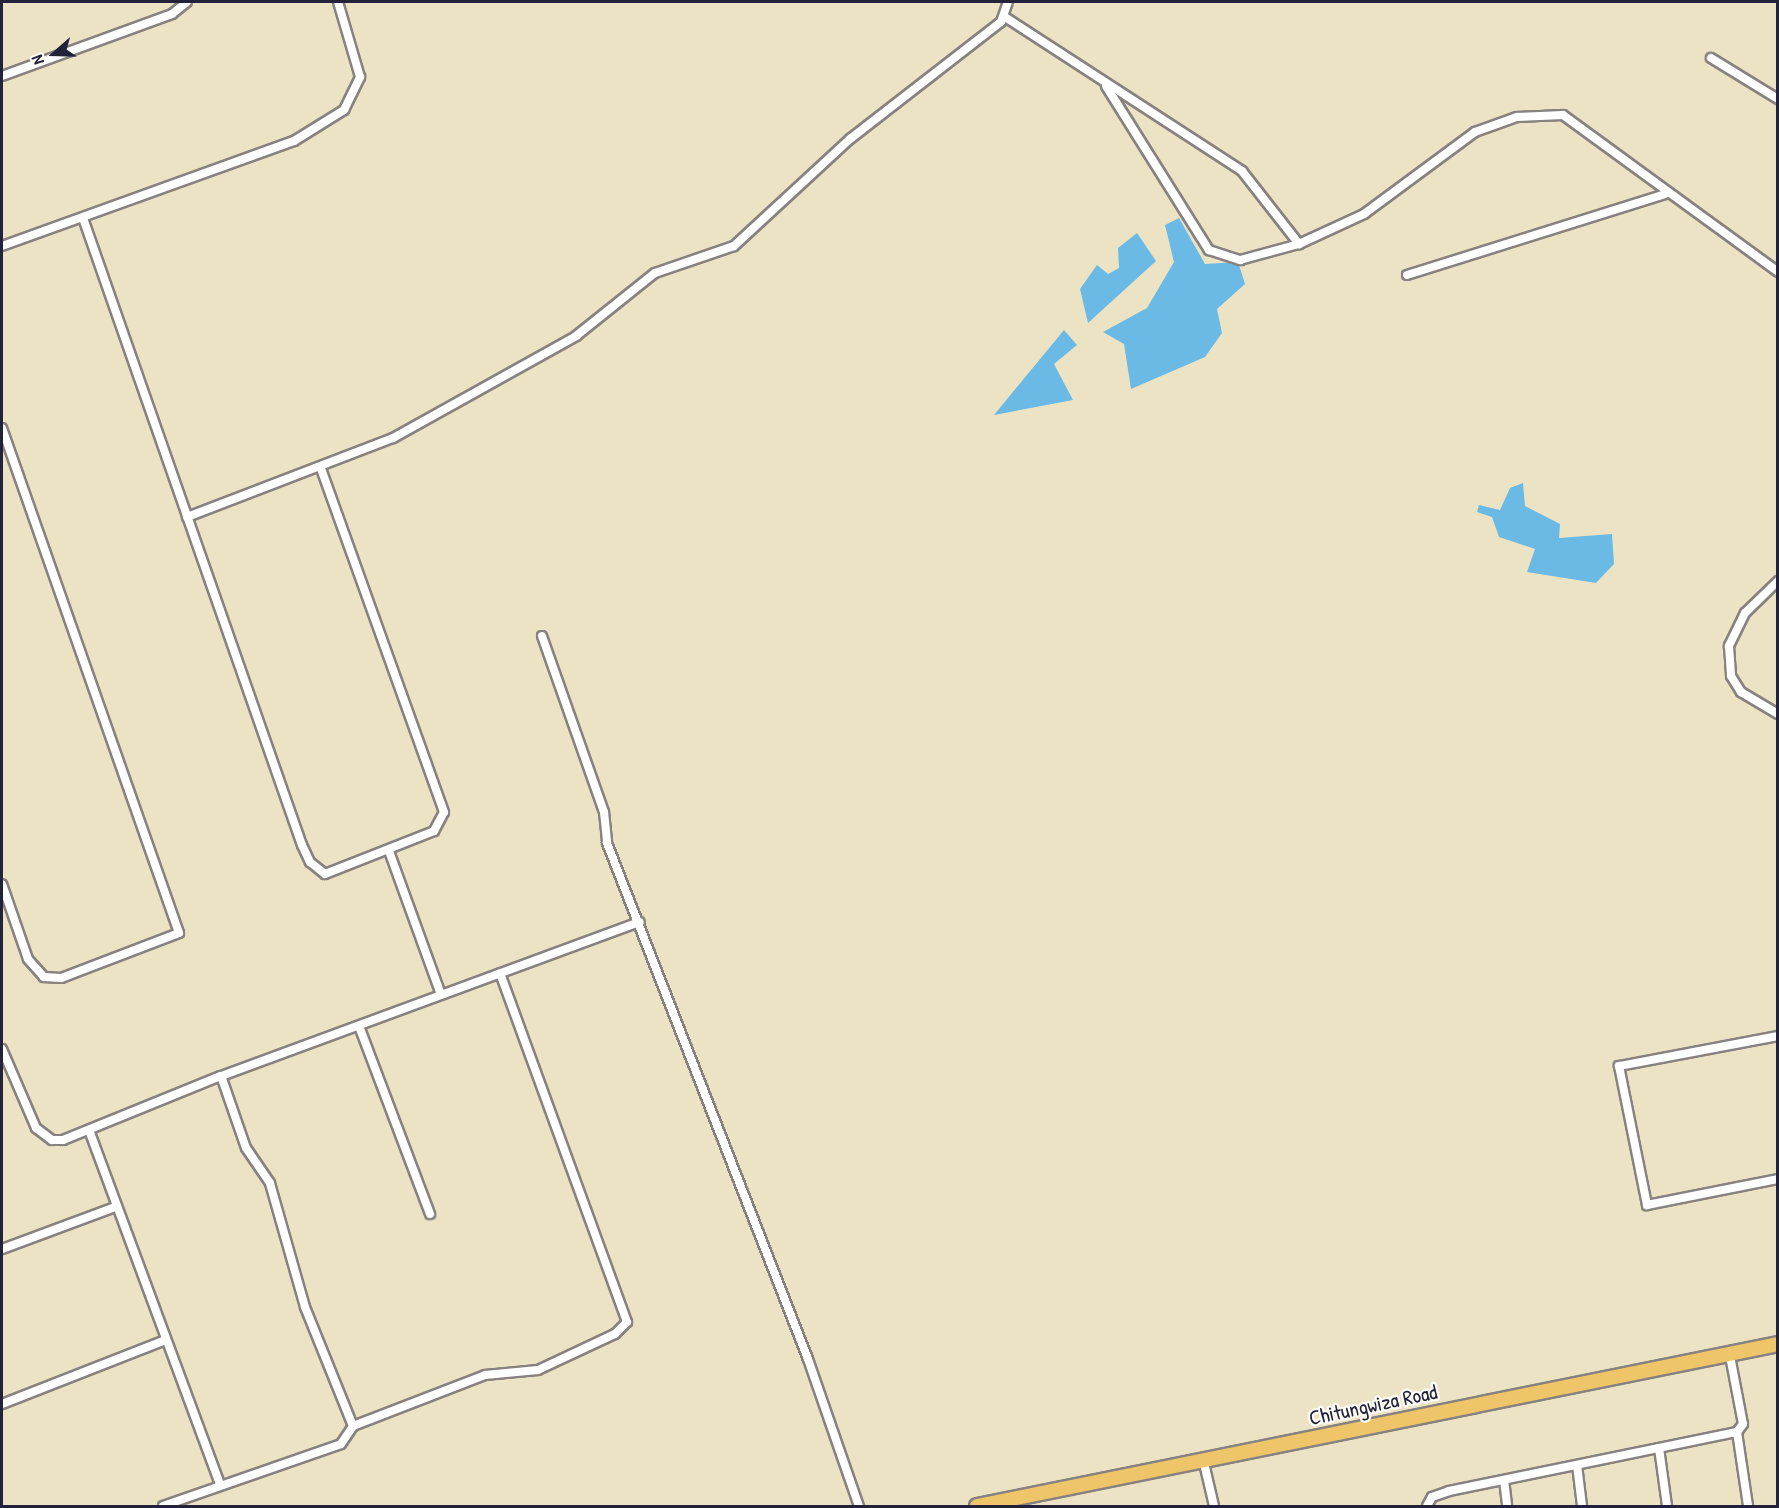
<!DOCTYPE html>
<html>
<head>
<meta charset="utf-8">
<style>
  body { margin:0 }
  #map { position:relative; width:1779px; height:1508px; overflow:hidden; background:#ece3c4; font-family:"Patrick Hand",sans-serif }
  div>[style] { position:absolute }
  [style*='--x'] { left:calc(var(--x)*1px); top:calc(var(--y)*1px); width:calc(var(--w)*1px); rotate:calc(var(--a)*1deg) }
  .water>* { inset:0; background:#6abae5 }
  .roads { filter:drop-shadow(2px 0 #878280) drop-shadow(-2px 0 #878280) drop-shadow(0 2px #878280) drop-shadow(0 -2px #878280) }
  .minor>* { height:8px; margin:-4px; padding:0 4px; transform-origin:4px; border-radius:4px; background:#fff }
  .primary>* { height:14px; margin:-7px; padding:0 7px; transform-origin:7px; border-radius:7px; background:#eec569 }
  span { translate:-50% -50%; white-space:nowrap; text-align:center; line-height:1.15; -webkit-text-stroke:4.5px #fdfcf7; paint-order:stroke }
  .street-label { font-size:21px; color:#22223b }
  .frame { position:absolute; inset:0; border:3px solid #22223b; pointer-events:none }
  .north { position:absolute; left:24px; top:24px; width:60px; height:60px; -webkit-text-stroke:4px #fdfcf7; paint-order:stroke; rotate:250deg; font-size:16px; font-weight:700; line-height:24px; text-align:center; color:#22223b }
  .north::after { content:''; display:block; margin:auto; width:21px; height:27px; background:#22223b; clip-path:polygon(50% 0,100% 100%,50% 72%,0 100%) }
</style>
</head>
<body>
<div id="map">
  <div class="water">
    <i style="clip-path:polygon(1179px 218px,1205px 264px,1238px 262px,1245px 284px,1217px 309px,1222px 333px,1205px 357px,1131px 389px,1124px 344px,1103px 332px,1147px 308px,1174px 262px,1165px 225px)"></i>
    <i style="clip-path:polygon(1137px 233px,1156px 261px,1088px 323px,1080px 289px,1097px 265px,1108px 274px,1119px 268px,1118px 248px)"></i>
    <i style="clip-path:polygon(1064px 330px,1077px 345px,1054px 364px,1073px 400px,994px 415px)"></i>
    <i style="clip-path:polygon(1523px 483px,1525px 506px,1560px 524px,1559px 538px,1612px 534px,1614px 564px,1596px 583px,1527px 572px,1535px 549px,1499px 537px,1492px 517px,1477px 512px,1479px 505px,1500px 510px,1510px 488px)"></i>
  </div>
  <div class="roads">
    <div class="minor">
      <i style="--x:1005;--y:17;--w:283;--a:33"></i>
      <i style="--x:1242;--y:171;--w:93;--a:52"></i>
      <i style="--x:1299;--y:244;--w:72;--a:-24.8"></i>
      <i style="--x:1364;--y:214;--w:138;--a:-36.5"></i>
      <i style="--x:1475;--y:132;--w:45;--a:-19.7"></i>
      <i style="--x:1517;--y:117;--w:46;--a:-2.5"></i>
      <i style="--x:1563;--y:115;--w:266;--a:36.1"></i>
      <i style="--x:1711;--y:58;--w:79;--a:31.5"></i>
      <i style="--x:2;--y:76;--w:181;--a:-20"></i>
      <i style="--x:172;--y:14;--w:19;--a:-39"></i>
      <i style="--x:1106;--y:86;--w:194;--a:57.9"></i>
      <i style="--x:1209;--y:250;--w:33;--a:18"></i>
      <i style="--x:1240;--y:260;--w:61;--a:-15.2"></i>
      <i style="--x:83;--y:218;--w:664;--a:70.75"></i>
      <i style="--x:302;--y:845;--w:19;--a:65"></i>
      <i style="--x:310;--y:862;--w:19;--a:39"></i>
      <i style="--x:325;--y:874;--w:117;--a:-21.5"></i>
      <i style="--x:434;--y:831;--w:21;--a:-62"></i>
      <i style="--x:444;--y:812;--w:364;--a:-109.7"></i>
      <i style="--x:2;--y:246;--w:310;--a:-19.8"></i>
      <i style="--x:294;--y:141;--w:59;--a:-31.8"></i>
      <i style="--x:344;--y:110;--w:37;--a:-64"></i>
      <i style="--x:360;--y:77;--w:78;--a:-106.3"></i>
      <i style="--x:1407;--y:275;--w:270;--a:-17.4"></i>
      <i style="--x:2;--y:428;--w:535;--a:70.68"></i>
      <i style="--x:179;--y:933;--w:126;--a:159.1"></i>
      <i style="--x:61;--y:978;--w:17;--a:-177"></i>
      <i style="--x:44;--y:977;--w:24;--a:-132"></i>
      <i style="--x:28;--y:959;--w:79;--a:-109.1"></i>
      <i style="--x:187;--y:517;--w:221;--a:-21"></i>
      <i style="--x:393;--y:438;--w:210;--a:-29.1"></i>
      <i style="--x:576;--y:336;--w:101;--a:-38.6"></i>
      <i style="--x:655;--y:273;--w:83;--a:-18.9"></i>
      <i style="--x:734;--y:246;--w:158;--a:-42.7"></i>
      <i style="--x:850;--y:139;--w:191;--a:-37.8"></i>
      <i style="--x:1001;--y:22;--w:21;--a:-71"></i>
      <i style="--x:1778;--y:581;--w:46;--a:135.9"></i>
      <i style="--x:1745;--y:613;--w:37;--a:116"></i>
      <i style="--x:1729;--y:646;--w:30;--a:86"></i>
      <i style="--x:1731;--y:676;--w:19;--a:58"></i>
      <i style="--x:1741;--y:692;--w:43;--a:30.7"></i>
      <i style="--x:542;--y:636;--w:187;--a:70.6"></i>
      <i style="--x:604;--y:812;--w:31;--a:84"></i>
      <i style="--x:607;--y:843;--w:554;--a:68.72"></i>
      <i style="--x:808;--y:1359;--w:156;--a:70.9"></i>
      <i style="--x:389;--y:851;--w:153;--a:70.1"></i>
      <i style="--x:359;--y:1026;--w:201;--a:69.3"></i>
      <i style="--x:1778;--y:1036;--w:162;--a:169.3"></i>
      <i style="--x:1619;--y:1066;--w:142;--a:78.6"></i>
      <i style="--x:1647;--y:1205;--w:134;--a:-11.2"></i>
      <i style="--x:2;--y:1049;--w:86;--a:66.7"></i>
      <i style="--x:36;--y:1128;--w:20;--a:37"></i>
      <i style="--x:52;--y:1140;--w:11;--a:0"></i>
      <i style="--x:63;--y:1140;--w:170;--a:-22.1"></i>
      <i style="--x:221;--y:1076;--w:446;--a:-20.2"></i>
      <i style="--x:89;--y:1130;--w:377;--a:69.7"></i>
      <i style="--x:2;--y:1249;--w:121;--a:-20.4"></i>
      <i style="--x:1730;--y:1356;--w:69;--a:79.2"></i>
      <i style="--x:1743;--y:1424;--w:10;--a:127"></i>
      <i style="--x:1737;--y:1432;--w:75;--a:81.5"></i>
      <i style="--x:2;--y:1404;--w:173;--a:-21.4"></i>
      <i style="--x:353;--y:1426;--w:142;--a:-21.1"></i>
      <i style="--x:485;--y:1375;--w:53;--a:-5.4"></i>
      <i style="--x:538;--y:1370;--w:85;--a:-25.1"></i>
      <i style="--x:615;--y:1334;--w:17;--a:-45"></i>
      <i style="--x:627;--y:1322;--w:371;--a:-110"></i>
      <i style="--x:1659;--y:1448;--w:59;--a:82.1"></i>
      <i style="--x:1204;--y:1463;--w:44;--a:76.9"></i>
      <i style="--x:1577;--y:1465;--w:41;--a:83"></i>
      <i style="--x:1504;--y:1480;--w:26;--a:83"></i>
      <i style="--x:163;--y:1506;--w:188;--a:-19.2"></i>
      <i style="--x:341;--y:1444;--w:22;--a:-56"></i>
      <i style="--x:353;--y:1426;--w:128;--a:-112"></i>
      <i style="--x:305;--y:1307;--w:129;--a:-105.8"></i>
      <i style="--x:270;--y:1183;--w:42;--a:-124.4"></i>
      <i style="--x:246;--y:1148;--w:76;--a:-109.1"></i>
      <i style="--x:1427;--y:1506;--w:10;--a:-61"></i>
      <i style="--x:1432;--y:1497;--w:18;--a:-19"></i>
      <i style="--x:1449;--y:1491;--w:294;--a:-11.6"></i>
    </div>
    <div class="primary">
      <i style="--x:977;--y:1506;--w:817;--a:-11.43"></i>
    </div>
  </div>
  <div class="street-label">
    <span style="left:1373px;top:1405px;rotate:-12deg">Chitungwiza Road</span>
  </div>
  <div class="frame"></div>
  <div class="north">N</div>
</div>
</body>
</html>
